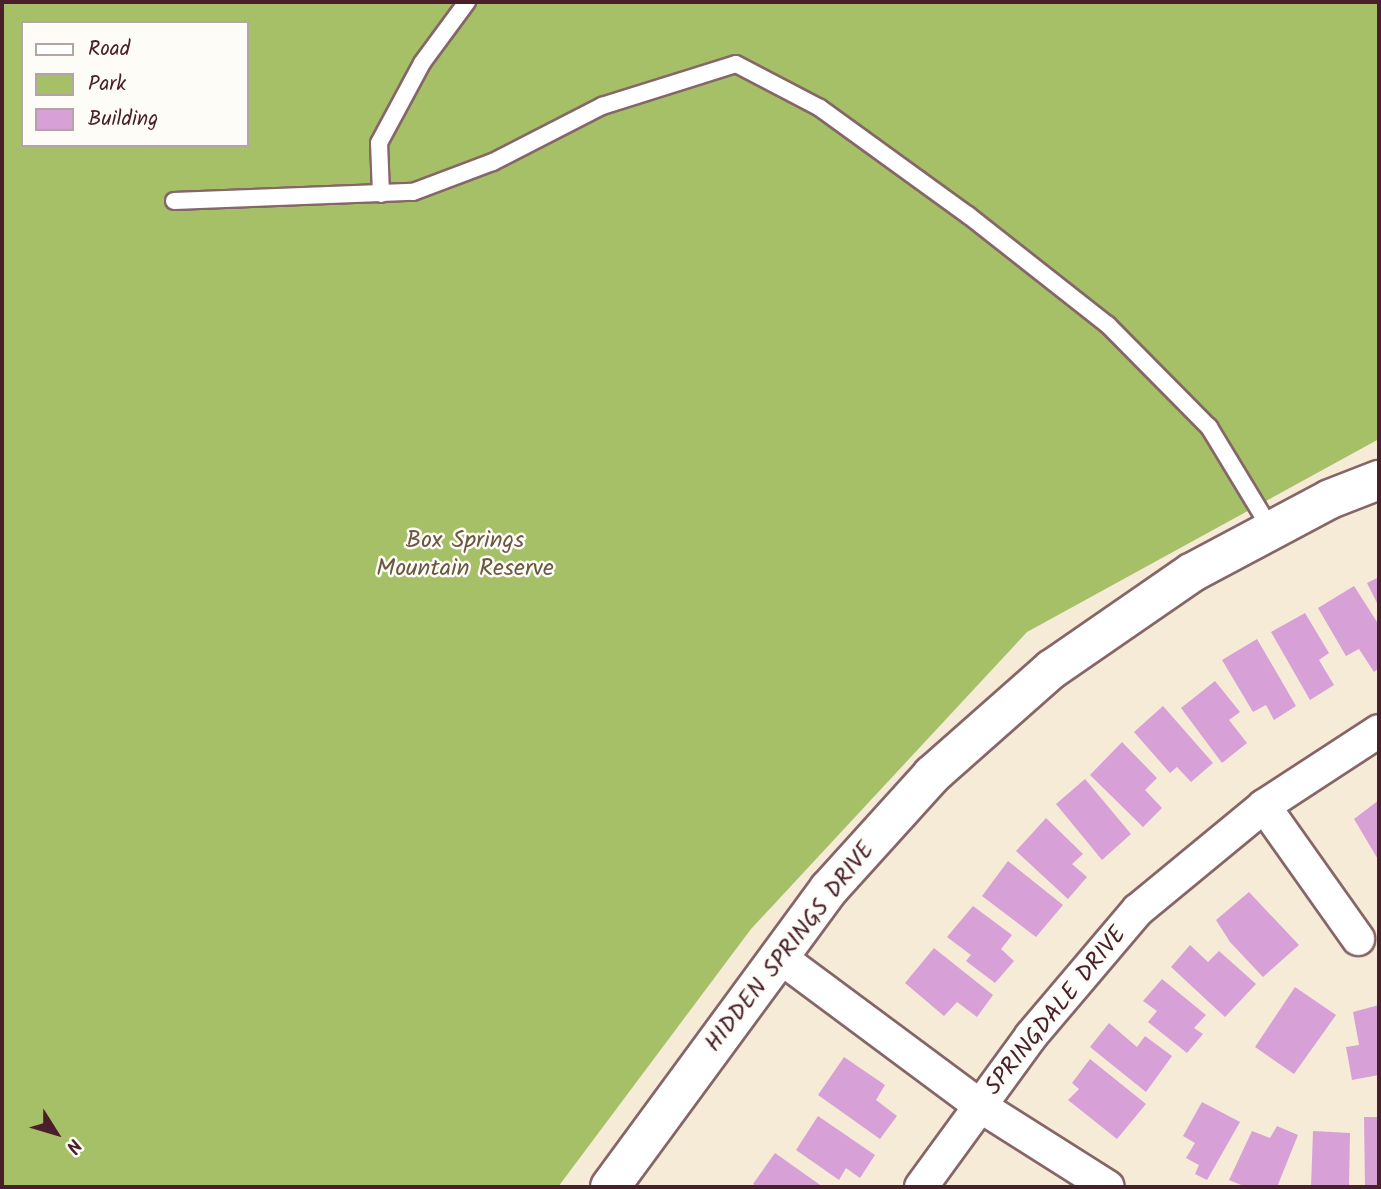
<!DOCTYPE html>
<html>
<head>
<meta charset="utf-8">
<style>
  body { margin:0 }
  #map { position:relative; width:1381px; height:1189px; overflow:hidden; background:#f5ebd7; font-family:Kalam,sans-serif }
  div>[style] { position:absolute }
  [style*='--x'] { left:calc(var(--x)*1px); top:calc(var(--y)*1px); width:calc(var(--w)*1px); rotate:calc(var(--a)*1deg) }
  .green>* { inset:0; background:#a5c067 }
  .building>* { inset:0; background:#d7a1d8 }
  .roads { filter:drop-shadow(2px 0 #866667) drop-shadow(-2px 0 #866667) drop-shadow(0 2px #866667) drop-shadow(0 -2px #866667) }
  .service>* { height:16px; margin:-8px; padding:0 8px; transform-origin:8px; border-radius:8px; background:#fff }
  .minor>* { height:32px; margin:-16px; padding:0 16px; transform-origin:16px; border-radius:16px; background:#fff }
  .tertiary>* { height:38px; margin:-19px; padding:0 19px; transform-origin:19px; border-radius:19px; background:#fff }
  span { translate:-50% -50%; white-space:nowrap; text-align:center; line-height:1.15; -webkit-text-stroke:5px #fdfcf7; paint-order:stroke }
  .park-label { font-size:24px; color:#6a5740 }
  .street-label { font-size:24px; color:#4a1f2b }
  .frame { position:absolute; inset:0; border:4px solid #4a1f2b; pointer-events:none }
  .legend { position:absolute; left:21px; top:21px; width:228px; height:126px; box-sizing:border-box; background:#fdfcf7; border:2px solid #b5a4a5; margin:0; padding:9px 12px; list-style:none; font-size:21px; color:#4a1f2b }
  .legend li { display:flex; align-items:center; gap:14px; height:35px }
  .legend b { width:35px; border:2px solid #b5a4a5 }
  .north { position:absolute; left:21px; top:1098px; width:70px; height:70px; -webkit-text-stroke:5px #fdfcf7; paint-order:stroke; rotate:127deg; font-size:19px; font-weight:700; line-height:28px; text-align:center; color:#4a1f2b }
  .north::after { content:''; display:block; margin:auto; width:24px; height:32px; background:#4a1f2b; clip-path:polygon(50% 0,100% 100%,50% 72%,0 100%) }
</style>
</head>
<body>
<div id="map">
  <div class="green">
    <i style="clip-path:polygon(evenodd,2px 2px,1379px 2px,1379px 439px,1027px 632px,751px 929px,558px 1187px,2px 1187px,2px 2px,23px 23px,247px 23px,247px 145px,23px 145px,23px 23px)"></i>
  </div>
  <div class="building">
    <i style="clip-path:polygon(1379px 577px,1379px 607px,1367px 583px)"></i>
    <i style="clip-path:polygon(1354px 586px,1379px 625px,1379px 668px,1374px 672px,1359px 649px,1346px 656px,1318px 608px)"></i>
    <i style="clip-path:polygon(1305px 613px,1329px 653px,1319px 660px,1334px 685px,1310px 700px,1271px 632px)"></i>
    <i style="clip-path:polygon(1257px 639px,1296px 706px,1274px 720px,1266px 705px,1253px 712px,1222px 660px)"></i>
    <i style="clip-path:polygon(1215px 681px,1240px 712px,1229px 720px,1247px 743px,1222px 763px,1181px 708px)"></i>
    <i style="clip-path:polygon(1163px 706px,1213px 763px,1191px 782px,1177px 767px,1170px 773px,1134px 732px)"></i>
    <i style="clip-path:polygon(1122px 742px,1157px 778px,1145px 790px,1162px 808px,1143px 827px,1090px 775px)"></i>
    <i style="clip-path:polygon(1085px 779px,1131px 834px,1102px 860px,1056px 804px)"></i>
    <i style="clip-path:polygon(1379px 800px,1379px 861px,1354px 819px)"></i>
    <i style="clip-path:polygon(1046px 818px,1083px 854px,1072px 864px,1087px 877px,1068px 899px,1016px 851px)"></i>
    <i style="clip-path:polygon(1008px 861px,1063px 905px,1036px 937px,982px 896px)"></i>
    <i style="clip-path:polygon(1249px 892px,1299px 945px,1263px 977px,1230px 942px,1216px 920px)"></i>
    <i style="clip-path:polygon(973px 906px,1012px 935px,1001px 949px,1014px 961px,995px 983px,966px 961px,971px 955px,947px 937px)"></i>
    <i style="clip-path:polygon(1190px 945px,1208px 962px,1219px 951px,1256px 984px,1225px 1017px,1171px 967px)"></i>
    <i style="clip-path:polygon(934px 948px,993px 995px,977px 1017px,957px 1002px,944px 1016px,905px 983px)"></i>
    <i style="clip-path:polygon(1162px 979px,1206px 1015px,1194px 1028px,1203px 1034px,1187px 1053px,1148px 1022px,1157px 1011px,1143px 1001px)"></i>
    <i style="clip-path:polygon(1295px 987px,1336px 1015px,1294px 1074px,1255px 1047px)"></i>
    <i style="clip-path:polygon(1379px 1005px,1379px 1075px,1352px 1080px,1346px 1047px,1359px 1045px,1353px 1012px)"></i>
    <i style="clip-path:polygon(1109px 1023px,1137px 1047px,1145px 1036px,1172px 1056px,1146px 1092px,1090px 1047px)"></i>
    <i style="clip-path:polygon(844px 1057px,885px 1085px,876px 1100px,897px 1116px,880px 1139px,818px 1095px)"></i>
    <i style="clip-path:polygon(1090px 1059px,1146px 1104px,1117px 1139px,1068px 1100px,1079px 1089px,1072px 1083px)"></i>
    <i style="clip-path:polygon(1202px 1102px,1240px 1122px,1207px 1180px,1195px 1174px,1199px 1165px,1186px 1158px,1195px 1143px,1183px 1136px)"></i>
    <i style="clip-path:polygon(818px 1116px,875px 1155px,860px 1178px,846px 1168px,839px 1180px,796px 1150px)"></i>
    <i style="clip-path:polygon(1364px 1117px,1379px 1117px,1379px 1187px,1365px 1187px)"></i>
    <i style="clip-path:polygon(1277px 1126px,1298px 1135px,1277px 1187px,1246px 1187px,1229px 1180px,1252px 1131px,1270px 1138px)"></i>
    <i style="clip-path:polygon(1313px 1131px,1350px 1133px,1349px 1187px,1311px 1187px)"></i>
    <i style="clip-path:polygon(775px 1153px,823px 1187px,758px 1187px,753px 1184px)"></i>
  </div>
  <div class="roads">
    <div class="service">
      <i style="--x:381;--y:194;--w:51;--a:-92.2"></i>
      <i style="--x:379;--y:143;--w:91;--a:-61.7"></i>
      <i style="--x:422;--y:63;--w:76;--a:-53.6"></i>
      <i style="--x:174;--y:201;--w:239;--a:-2.2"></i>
      <i style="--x:413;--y:192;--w:85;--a:-20.6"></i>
      <i style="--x:493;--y:162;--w:123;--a:-27.2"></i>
      <i style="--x:602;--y:106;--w:140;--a:-17.4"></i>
      <i style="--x:736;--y:64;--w:95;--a:27.6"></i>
      <i style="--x:820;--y:108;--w:183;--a:35.9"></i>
      <i style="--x:968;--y:215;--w:178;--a:38.2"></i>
      <i style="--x:1108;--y:325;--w:144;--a:45.3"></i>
      <i style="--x:1209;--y:427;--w:122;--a:58.8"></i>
    </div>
    <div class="minor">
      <i style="--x:1264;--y:806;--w:163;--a:54.7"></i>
      <i style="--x:777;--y:955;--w:253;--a:36.6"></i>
      <i style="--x:980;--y:1106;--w:151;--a:32.3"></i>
      <i style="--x:921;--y:1187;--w:187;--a:-53.9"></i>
      <i style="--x:1031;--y:1036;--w:165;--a:-49.7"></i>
      <i style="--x:1138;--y:910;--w:163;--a:-39.5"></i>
      <i style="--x:1264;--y:806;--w:137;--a:-33.1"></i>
    </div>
    <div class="tertiary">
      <i style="--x:610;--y:1187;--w:370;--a:-53.7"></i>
      <i style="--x:829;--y:889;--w:154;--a:-47.9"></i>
      <i style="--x:932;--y:775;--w:160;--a:-41.5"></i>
      <i style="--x:1052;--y:669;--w:169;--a:-34.6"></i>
      <i style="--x:1191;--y:573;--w:157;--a:-28"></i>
      <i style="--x:1330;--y:499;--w:53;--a:-21.2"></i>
    </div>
  </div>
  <div class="park-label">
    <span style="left:465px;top:555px">Box Springs<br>Mountain Reserve</span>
  </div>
  <div class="street-label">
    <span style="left:790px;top:947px;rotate:-52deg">HIDDEN SPRINGS DRIVE</span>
    <span style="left:1056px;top:1011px;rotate:-51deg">SPRINGDALE DRIVE</span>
  </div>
  <div class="frame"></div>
  <ul class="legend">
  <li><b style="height:9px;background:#fff"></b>Road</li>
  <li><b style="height:19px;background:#a5c067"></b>Park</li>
  <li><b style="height:19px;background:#d7a1d8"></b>Building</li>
  </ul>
  <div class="north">N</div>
</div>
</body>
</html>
